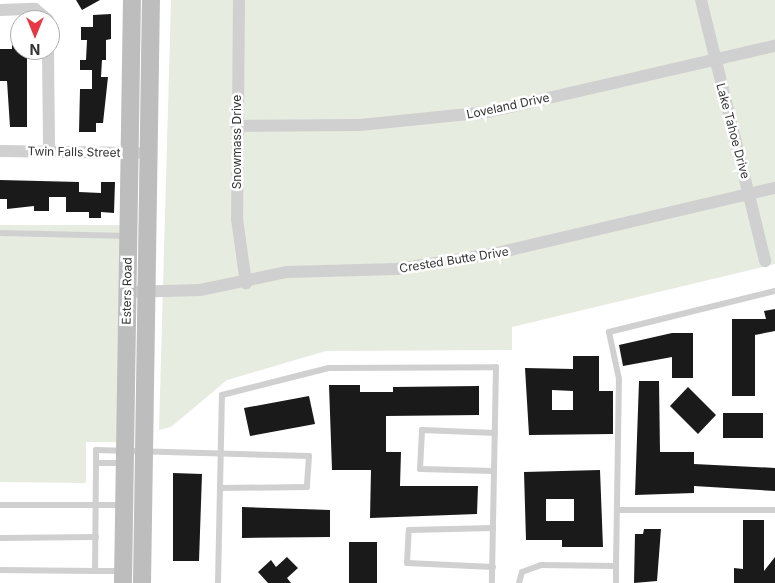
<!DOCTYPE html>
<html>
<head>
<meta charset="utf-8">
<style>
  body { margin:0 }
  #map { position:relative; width:775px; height:583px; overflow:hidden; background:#fff; font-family:Inter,sans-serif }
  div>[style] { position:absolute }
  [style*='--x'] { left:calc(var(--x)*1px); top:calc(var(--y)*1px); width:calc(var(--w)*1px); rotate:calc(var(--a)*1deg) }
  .green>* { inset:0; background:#e6ecdf }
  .building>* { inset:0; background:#1a1a1a }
  .lane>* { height:6px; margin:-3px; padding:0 3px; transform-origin:3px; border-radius:3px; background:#d0d0d0 }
  .street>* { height:12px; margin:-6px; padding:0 6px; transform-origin:6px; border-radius:6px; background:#d0d0d0 }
  .secondary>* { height:18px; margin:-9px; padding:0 9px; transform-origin:9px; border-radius:9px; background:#bdbdbd }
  span { translate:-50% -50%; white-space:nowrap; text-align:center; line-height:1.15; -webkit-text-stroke:5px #fff; paint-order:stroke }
  .street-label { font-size:12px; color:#333 }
  .north { position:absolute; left:10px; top:10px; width:50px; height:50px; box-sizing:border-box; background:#fff; border:1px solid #adadad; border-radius:50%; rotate:180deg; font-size:14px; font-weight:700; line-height:20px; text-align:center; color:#333 }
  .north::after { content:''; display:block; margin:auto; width:18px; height:22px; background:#e63946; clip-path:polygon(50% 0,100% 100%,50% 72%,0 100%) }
</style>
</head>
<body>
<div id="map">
  <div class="green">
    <i style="clip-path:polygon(171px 0,775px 0,775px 264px,512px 327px,512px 350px,326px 351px,227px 380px,171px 427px,159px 430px)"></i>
    <i style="clip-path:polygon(0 225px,121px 225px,120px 442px,86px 442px,86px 483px,0 482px)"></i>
  </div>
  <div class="building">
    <i style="clip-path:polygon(76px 0,100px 0,82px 10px)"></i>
    <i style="clip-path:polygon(111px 14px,111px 39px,106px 40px,106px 60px,102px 60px,101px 77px,108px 77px,103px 123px,96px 123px,96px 132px,79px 132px,80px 89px,92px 89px,92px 70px,80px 70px,80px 60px,86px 60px,87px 40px,81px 40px,81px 27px,93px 27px,93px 15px)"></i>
    <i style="clip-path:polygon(12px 36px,20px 36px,20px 50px,27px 50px,27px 127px,10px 127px,7px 81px,0 81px,0 49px,12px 49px)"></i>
    <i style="clip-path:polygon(0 180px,79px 182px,79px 192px,101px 193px,101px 182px,115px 182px,114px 213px,101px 212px,101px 218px,89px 218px,89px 212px,66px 212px,66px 197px,49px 197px,49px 211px,34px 211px,34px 206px,7px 209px,7px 199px,0 199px)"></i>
    <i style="clip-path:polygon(775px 309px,775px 331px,755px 335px,755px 396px,732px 396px,732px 319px,766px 319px,764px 311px)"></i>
    <i style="clip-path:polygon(672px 333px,693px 333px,693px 378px,672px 378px,672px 357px,623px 366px,619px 345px)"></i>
    <i style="clip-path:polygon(evenodd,573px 356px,599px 356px,599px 391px,613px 391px,613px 434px,529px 435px,525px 368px,573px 369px,573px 356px,552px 390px,573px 391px,573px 410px,552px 410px,552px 390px)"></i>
    <i style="clip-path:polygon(639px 381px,659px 381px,660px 452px,694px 452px,694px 464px,775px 468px,775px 491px,694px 486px,694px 493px,635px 495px)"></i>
    <i style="clip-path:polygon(329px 385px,360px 385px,360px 392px,393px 392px,393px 387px,479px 386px,479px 415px,386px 416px,386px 452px,401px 452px,400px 486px,478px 486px,477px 514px,370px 518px,371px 470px,332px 470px)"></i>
    <i style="clip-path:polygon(688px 387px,716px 415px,698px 434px,670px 406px)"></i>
    <i style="clip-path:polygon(309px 396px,315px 424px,250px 436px,244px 408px)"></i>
    <i style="clip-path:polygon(723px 413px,763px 413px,763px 438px,723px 438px)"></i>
    <i style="clip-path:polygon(evenodd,600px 470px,603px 547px,562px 547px,562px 540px,526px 540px,524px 472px,600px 470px,546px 499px,574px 499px,574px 521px,546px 521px,546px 499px)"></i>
    <i style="clip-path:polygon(173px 473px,202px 474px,199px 561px,173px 561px)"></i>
    <i style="clip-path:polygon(242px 507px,330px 510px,330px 537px,242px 538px)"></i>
    <i style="clip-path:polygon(743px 520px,764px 520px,764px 571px,775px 557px,775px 583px,734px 583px,734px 568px,743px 569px)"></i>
    <i style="clip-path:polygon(644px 529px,661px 529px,657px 581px,634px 583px,635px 534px,643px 534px)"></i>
    <i style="clip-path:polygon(349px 542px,377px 542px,377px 583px,349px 583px)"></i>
    <i style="clip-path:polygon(287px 557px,298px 568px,287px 578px,291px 583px,268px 583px,258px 572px,271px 560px,276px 567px)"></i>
  </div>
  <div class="lane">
    <i style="--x:0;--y:233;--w:128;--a:1.3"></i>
    <i style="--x:96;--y:463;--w:108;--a:90.5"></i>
    <i style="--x:95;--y:571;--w:27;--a:0"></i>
    <i style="--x:123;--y:463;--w:27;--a:180"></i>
    <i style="--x:96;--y:463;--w:13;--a:-90"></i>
    <i style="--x:96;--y:450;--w:213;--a:1.6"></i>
    <i style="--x:309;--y:456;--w:31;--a:94"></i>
    <i style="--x:307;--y:487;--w:87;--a:179.3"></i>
    <i style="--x:494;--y:471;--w:74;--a:-178.5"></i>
    <i style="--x:420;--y:469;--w:39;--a:-87"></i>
    <i style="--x:422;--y:430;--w:73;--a:2.4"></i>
    <i style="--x:0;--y:505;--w:122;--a:0"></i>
    <i style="--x:618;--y:510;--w:157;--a:0"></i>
    <i style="--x:0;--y:538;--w:96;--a:-0.6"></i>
    <i style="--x:616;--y:566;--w:17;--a:90"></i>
    <i style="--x:493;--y:567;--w:86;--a:-177.3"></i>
    <i style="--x:407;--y:563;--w:33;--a:-87"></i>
    <i style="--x:409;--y:530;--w:84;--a:-1.4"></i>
    <i style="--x:0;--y:570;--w:95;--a:0.6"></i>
    <i style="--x:218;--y:583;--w:188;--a:-88.8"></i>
    <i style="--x:222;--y:395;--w:110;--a:-14.2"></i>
    <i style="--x:329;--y:368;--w:167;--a:-0.3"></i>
    <i style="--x:496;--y:367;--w:216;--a:91.1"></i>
    <i style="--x:519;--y:583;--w:11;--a:-75"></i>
    <i style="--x:522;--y:572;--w:20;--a:-20"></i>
    <i style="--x:541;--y:565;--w:75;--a:0.8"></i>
    <i style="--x:616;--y:566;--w:187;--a:-89.1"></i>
    <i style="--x:619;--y:379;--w:48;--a:-102"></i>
    <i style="--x:609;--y:332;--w:171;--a:-13.9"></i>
  </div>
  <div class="street">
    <i style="--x:239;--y:0;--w:219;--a:90.5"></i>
    <i style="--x:237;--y:219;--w:65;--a:82"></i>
    <i style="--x:701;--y:0;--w:269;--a:76.2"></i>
    <i style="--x:0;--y:10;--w:35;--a:-2"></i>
    <i style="--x:35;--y:9;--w:17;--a:40"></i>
    <i style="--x:48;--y:50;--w:102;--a:89.4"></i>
    <i style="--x:236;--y:126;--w:124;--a:-0.5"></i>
    <i style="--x:360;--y:125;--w:129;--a:-5.8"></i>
    <i style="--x:488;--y:112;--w:294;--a:-13"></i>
    <i style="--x:0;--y:151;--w:137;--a:0.8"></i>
    <i style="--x:127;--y:292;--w:73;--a:-1.6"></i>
    <i style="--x:200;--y:290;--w:89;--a:-11.7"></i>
    <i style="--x:287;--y:272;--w:110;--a:-1.6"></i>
    <i style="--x:397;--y:269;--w:97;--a:-8.9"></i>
    <i style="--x:493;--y:254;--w:290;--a:-13.2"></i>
  </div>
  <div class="secondary">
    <i style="--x:123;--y:583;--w:583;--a:-89.12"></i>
    <i style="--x:142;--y:583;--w:583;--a:-89.12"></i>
  </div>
  <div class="street-label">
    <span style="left:508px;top:106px;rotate:-12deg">Loveland Drive</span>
    <span style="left:733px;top:131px;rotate:75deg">Lake Tahoe Drive</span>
    <span style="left:237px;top:142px;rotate:-90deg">Snowmass Drive</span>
    <span style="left:74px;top:152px;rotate:1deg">Twin Falls Street</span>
    <span style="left:454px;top:260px;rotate:-9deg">Crested Butte Drive</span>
    <span style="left:127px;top:291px;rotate:-89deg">Esters Road</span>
  </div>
  <div class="north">N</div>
</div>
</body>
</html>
